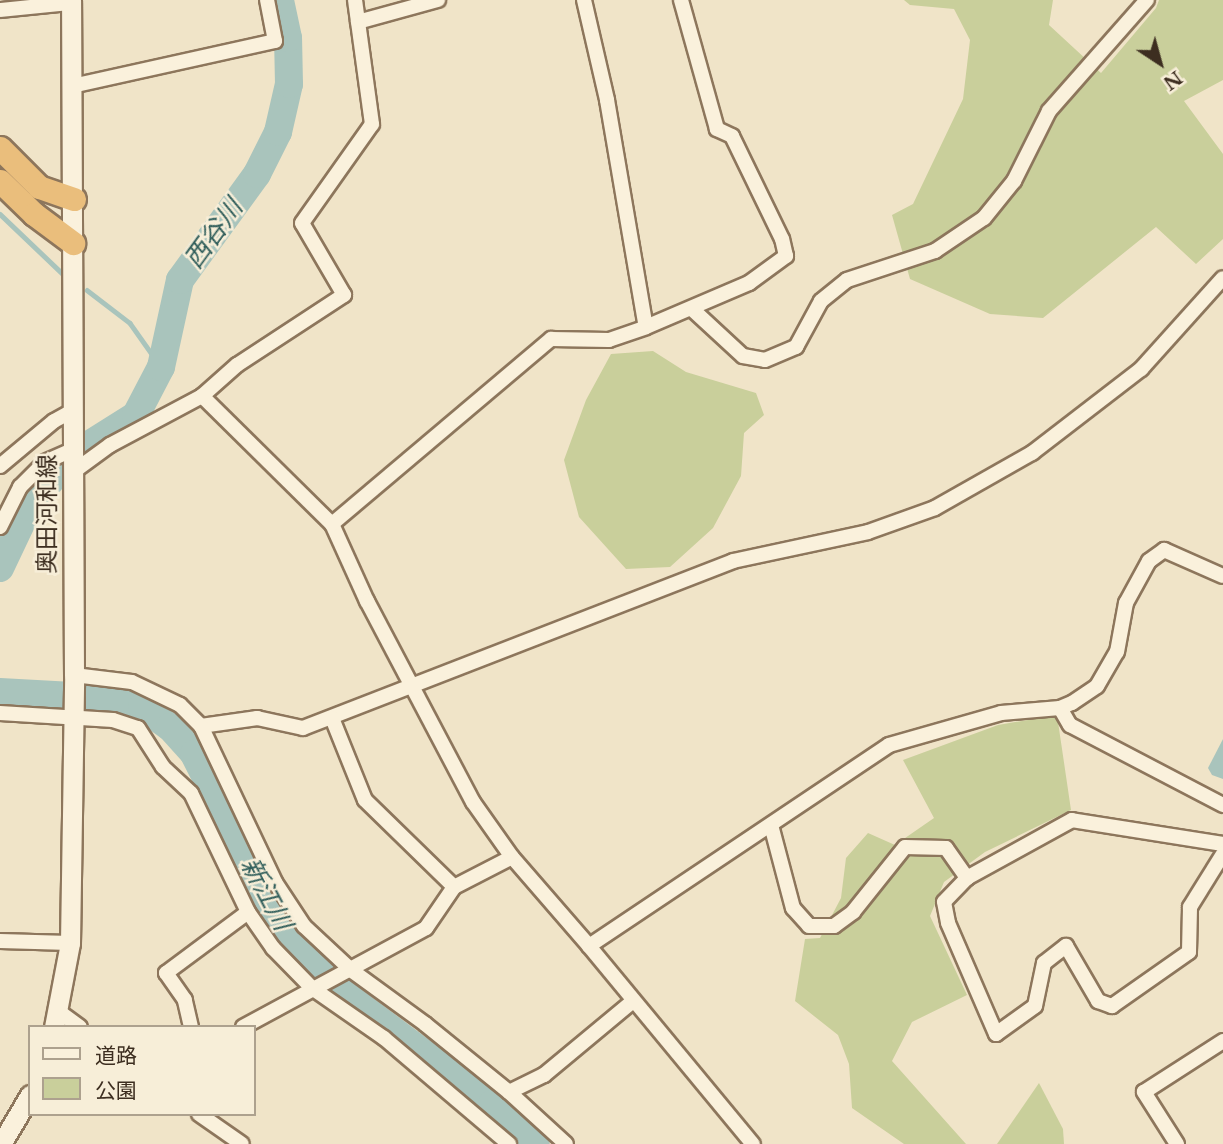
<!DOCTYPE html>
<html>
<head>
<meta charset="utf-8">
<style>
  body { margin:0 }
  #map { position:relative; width:1223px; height:1144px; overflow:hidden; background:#f0e4c8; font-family:"Libre Baskerville","Noto Sans JP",serif }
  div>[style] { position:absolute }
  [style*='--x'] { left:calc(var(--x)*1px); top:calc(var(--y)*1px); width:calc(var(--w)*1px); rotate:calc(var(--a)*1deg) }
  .green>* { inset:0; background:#c9cf9b }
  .water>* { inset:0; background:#a9c4bc }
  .stream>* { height:4.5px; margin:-2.25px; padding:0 2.25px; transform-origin:2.25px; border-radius:2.25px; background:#a9c4bc }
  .river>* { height:28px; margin:-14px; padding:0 14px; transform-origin:14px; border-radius:14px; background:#a9c4bc }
  .roads { filter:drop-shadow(2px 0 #8d765c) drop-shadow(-2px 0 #8d765c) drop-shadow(0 2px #8d765c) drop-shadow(0 -2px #8d765c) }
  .minor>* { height:14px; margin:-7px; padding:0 7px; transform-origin:7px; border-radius:7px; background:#faf1dc }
  .secondary>* { height:19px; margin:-9.5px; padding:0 9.5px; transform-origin:9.5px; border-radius:9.5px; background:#faf1dc }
  .trunk>* { height:23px; margin:-11.5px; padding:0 11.5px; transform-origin:11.5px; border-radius:11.5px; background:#eabe7c }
  span { translate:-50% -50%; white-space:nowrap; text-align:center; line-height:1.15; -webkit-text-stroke:5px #f7eed8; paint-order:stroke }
  .street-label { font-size:24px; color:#3d2e20 }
  .water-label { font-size:26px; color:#2f5d5a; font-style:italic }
  .legend { position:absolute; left:28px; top:1025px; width:228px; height:91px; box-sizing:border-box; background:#f7eed8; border:2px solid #ada18e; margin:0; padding:9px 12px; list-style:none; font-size:21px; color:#3d2e20 }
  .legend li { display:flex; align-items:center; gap:14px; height:35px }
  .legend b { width:35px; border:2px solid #ada18e }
  .north { position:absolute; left:1125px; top:28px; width:70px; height:70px; -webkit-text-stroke:5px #f7eed8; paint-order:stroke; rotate:144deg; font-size:19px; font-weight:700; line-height:28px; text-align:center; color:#3d2e20 }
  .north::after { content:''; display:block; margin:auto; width:24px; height:32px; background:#3d2e20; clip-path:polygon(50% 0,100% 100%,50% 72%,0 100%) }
</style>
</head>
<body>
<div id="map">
  <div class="green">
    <i style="clip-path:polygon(904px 0,1053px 0,1049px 25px,1101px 73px,1156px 8px,1159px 0,1223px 0,1223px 80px,1184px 101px,1223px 154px,1223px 239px,1196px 264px,1156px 227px,1043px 318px,990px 314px,910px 279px,892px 215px,913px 204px,963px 99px,970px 40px,954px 9px,910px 5px)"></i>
    <i style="clip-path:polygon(653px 351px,686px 372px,756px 393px,764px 415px,744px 433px,741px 476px,713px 528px,670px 567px,626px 569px,579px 517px,564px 460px,586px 400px,611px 354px)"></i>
    <i style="clip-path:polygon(1057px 715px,1071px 810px,985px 852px,944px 882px,930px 916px,967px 995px,912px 1022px,892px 1061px,966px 1144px,904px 1144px,852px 1108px,849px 1064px,838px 1035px,795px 1001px,805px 939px,820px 938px,841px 898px,846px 858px,868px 833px,895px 845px,934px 818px,903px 760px,998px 725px)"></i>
    <i style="clip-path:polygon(1039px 1083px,1063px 1129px,1064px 1144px,997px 1144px)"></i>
  </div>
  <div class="water">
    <i style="clip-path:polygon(1223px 739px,1223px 779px,1212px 775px,1208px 768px)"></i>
  </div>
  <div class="stream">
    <i style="--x:0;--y:214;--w:86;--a:43.6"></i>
    <i style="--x:87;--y:290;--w:54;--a:37.5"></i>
    <i style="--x:130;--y:323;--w:54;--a:54.8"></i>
  </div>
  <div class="river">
    <i style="--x:90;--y:444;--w:54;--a:-32.2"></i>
    <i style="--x:136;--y:415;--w:54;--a:-62.5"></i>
    <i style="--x:161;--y:367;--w:89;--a:-77.7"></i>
    <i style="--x:180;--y:280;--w:131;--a:-54"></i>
    <i style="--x:257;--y:174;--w:47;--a:-63.4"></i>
    <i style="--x:278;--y:132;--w:49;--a:-77.1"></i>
    <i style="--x:289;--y:84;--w:46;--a:-91.2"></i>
    <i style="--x:288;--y:38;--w:39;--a:-102"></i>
    <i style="--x:0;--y:568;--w:68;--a:-64.6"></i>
    <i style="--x:29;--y:507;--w:44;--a:-50.5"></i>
    <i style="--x:0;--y:692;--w:91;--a:3.1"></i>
    <i style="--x:91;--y:697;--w:52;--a:11.1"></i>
    <i style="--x:142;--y:707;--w:34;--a:36"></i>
    <i style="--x:170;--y:727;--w:36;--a:48"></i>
    <i style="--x:194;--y:754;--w:201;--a:63.1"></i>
    <i style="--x:285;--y:933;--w:83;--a:46"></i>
    <i style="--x:343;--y:993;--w:186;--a:36.7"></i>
    <i style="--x:492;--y:1104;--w:59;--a:42.3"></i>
  </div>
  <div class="roads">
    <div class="minor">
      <i style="--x:584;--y:0;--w:103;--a:77"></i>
      <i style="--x:607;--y:100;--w:230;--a:80.3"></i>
      <i style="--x:0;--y:10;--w:70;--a:-5.7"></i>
      <i style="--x:358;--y:22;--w:83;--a:-15.4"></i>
      <i style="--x:72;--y:86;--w:208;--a:-12.5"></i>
      <i style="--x:275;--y:41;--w:42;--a:-101"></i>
      <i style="--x:692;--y:309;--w:69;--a:42.7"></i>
      <i style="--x:743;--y:356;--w:22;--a:10"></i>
      <i style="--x:765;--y:360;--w:34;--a:-23"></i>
      <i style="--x:796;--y:347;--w:52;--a:-61.5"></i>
      <i style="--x:821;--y:301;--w:33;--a:-39"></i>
      <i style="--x:847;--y:280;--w:93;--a:-18.2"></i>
      <i style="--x:935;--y:251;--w:59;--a:-34"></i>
      <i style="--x:984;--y:218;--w:48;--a:-51"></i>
      <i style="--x:1014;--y:181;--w:78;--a:-63.4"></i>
      <i style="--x:1049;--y:111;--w:148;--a:-48.6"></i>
      <i style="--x:202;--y:396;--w:182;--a:44.6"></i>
      <i style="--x:332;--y:524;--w:85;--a:65.6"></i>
      <i style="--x:367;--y:601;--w:227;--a:62.2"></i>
      <i style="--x:473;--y:802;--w:67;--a:54.7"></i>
      <i style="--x:512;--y:857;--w:118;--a:49.1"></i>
      <i style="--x:589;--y:946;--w:257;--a:50.4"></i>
      <i style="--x:0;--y:466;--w:70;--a:-39.8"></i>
      <i style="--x:54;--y:421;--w:18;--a:-29"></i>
      <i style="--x:73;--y:472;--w:46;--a:-36.1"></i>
      <i style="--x:110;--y:445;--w:104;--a:-28"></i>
      <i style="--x:202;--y:396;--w:47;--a:-41.5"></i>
      <i style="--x:237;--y:365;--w:128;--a:-33.2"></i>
      <i style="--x:344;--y:295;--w:83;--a:-120.3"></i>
      <i style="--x:302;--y:223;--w:121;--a:-54.7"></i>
      <i style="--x:372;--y:124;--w:125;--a:-97.8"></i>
      <i style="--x:332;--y:524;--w:287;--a:-40.2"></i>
      <i style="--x:551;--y:339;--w:58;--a:1"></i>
      <i style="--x:609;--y:340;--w:39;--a:-19"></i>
      <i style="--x:646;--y:327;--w:112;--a:-23.1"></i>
      <i style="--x:749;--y:283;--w:46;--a:-36.1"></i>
      <i style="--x:786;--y:256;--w:17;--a:-103"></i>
      <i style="--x:782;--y:239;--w:114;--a:-115.9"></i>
      <i style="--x:732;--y:136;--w:17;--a:-155"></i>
      <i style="--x:717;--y:129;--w:134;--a:-105.6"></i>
      <i style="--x:0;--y:527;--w:45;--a:-63.4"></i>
      <i style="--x:20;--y:487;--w:35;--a:-45"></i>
      <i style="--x:45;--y:462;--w:30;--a:-24"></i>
      <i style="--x:74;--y:675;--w:58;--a:6.9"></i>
      <i style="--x:132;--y:682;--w:53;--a:25.6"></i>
      <i style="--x:180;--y:705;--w:30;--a:45"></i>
      <i style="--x:201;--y:726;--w:57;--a:-8.1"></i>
      <i style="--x:257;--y:718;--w:47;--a:12.3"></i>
      <i style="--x:303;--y:728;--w:461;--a:-21.2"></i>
      <i style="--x:733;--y:561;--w:138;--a:-12.1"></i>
      <i style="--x:868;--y:532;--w:71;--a:-19.7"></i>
      <i style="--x:935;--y:508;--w:112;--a:-29.6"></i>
      <i style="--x:1032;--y:453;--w:138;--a:-37.6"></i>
      <i style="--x:1141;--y:369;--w:122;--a:-48"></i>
      <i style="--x:1060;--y:708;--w:20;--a:60"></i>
      <i style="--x:1070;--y:725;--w:173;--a:27.6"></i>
      <i style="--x:0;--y:713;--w:113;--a:3.5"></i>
      <i style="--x:113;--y:720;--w:26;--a:18"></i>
      <i style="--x:138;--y:728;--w:46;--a:57.3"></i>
      <i style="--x:163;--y:767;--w:38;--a:43"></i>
      <i style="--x:191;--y:793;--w:132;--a:64.4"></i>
      <i style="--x:248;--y:912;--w:44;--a:55.2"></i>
      <i style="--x:273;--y:948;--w:56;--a:45.7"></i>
      <i style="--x:312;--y:988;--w:88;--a:34.8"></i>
      <i style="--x:384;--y:1038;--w:164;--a:40.3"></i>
      <i style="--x:332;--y:718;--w:88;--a:68.1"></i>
      <i style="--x:365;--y:800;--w:124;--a:44.3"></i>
      <i style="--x:201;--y:726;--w:173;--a:64.6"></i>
      <i style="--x:275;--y:882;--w:53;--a:56.6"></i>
      <i style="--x:304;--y:926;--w:64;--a:43.1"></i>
      <i style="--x:351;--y:970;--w:92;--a:36.1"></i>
      <i style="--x:425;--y:1024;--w:108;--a:39"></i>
      <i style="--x:509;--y:1092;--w:77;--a:42.4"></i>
      <i style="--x:771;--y:825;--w:86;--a:75.2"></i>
      <i style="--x:793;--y:908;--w:24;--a:48"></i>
      <i style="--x:809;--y:926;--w:25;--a:0"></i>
      <i style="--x:834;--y:926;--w:24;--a:-36"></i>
      <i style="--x:853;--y:912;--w:83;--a:-51.3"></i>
      <i style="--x:905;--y:847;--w:41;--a:1.4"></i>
      <i style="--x:946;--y:848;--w:37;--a:55"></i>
      <i style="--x:1223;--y:844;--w:153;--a:-171"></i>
      <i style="--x:1072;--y:820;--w:120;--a:151.1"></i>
      <i style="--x:967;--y:878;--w:33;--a:134"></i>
      <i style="--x:944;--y:902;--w:21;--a:79"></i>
      <i style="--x:948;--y:923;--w:121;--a:66.6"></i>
      <i style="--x:996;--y:1034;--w:48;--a:-35.7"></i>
      <i style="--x:1035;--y:1006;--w:44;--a:-78.2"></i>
      <i style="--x:1044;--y:963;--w:28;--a:-38"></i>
      <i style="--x:1066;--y:946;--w:64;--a:59.8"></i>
      <i style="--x:1098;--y:1001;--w:15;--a:20"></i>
      <i style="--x:1112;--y:1006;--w:94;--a:-35"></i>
      <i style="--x:1189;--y:952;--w:45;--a:-88.7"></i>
      <i style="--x:1190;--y:907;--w:62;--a:-58.1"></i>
      <i style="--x:0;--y:941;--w:70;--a:1.6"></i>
      <i style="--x:589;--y:946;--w:361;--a:-33.8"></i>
      <i style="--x:889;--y:745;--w:116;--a:-15.9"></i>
      <i style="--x:1001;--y:713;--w:59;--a:-4.8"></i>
      <i style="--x:1060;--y:708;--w:13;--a:-23"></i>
      <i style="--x:1072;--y:703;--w:30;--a:-34"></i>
      <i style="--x:1097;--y:686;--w:39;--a:-60"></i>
      <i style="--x:1117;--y:652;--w:50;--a:-79.6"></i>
      <i style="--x:1126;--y:603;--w:48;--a:-61.3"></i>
      <i style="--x:1149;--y:561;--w:19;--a:-36"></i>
      <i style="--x:1164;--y:550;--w:64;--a:23.8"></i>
      <i style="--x:58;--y:1011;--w:27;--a:36"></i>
      <i style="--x:191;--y:1027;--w:28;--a:-103"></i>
      <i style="--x:185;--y:1000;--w:33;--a:-125"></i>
      <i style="--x:166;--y:973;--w:102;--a:-36.6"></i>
      <i style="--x:243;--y:1027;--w:208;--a:-28.4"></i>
      <i style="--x:426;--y:928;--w:50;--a:-55.7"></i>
      <i style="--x:454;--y:887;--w:65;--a:-27.3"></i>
      <i style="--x:509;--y:1092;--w:39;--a:-26"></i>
      <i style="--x:544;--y:1075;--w:114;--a:-39.7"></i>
      <i style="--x:199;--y:1114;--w:52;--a:34.9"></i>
      <i style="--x:1177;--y:1144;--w:62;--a:-122.4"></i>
      <i style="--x:1144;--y:1092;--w:94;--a:-32.8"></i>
    </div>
    <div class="secondary">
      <i style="--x:54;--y:1027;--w:86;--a:-79.2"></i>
      <i style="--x:70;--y:943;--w:268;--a:-89.1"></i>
      <i style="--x:74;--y:675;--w:675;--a:-90.25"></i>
      <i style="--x:1;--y:1144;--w:57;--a:-59.4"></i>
    </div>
    <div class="trunk">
      <i style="--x:0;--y:148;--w:55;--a:45"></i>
      <i style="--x:39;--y:187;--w:37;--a:19"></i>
      <i style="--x:0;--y:181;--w:47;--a:44.1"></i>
      <i style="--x:34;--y:214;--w:49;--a:36.6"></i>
    </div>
  </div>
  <div class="street-label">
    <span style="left:47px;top:514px;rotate:-90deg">奥田河和線</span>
  </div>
  <div class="water-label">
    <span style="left:214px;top:234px;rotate:-54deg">西谷川</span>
    <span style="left:266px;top:894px;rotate:62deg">新江川</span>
  </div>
  <ul class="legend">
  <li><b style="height:9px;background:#faf1dc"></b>道路</li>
  <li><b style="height:19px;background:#c9cf9b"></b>公園</li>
  </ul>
  <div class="north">N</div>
</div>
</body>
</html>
